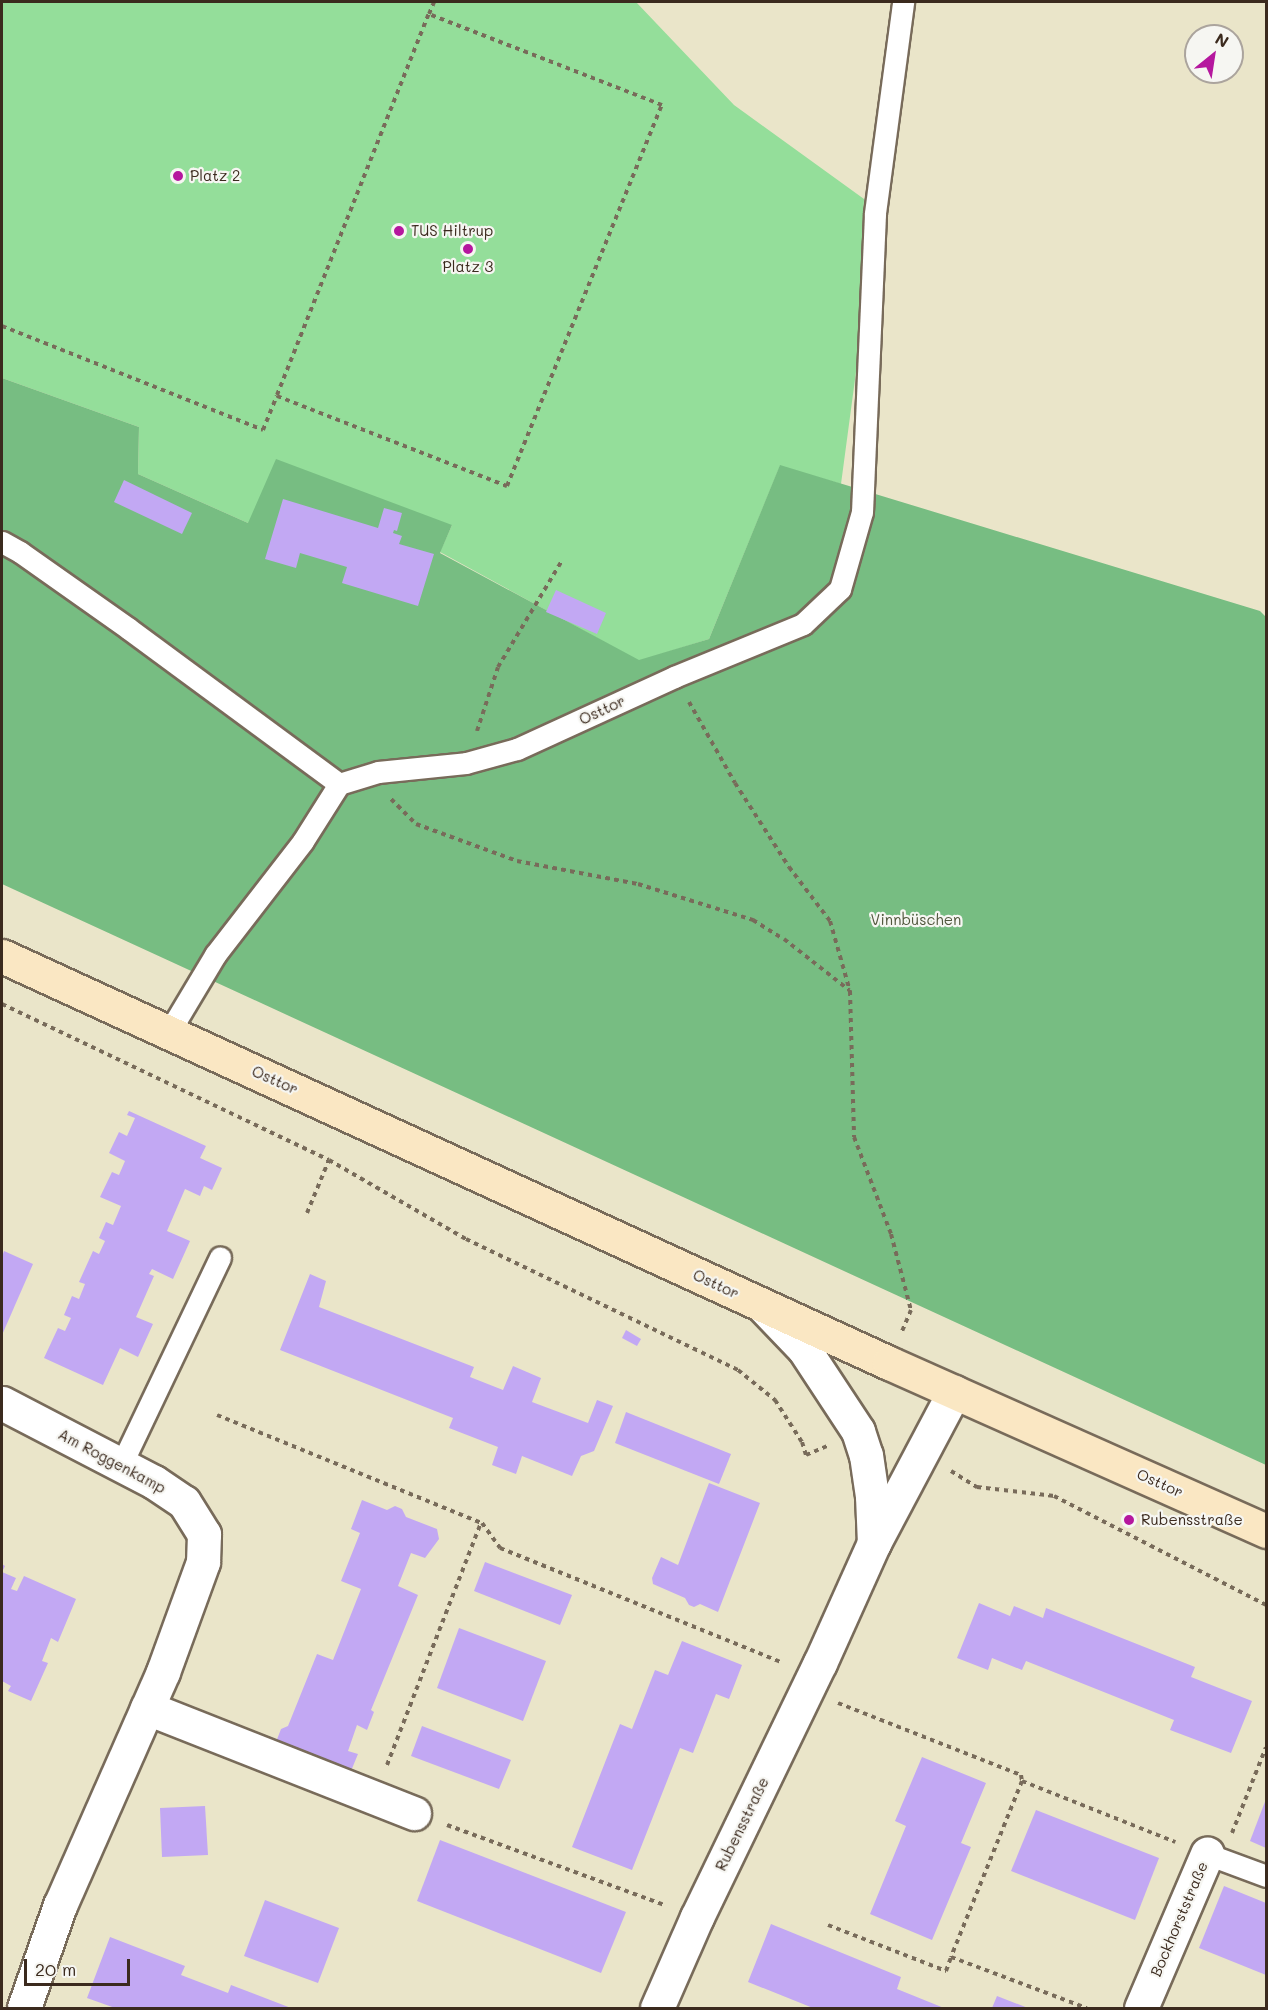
<!DOCTYPE html>
<html>
<head>
<meta charset="utf-8">
<style>
  body { margin:0 }
  #map { position:relative; width:1268px; height:2010px; overflow:hidden; background:#eae5c9; font-family:Mali,sans-serif }
  div>[style] { position:absolute }
  [style*='--x'] { left:calc(var(--x)*1px); top:calc(var(--y)*1px); width:calc(var(--w)*1px); rotate:calc(var(--a)*1deg) }
  .green>* { inset:0; background:#94de9a }
  .forest>* { inset:0; background:#77bd82 }
  .building>* { inset:0; background:#c2a8f3 }
  .path>* { height:4px; margin-top:-2px; transform-origin:0; background:repeating-linear-gradient(90deg,#786b5a 0 4.5px,transparent 0 9px) }
  .roads { filter:drop-shadow(2px 0 #786b5a) drop-shadow(-2px 0 #786b5a) drop-shadow(0 2px #786b5a) drop-shadow(0 -2px #786b5a) }
  .service>* { height:21px; margin:-10.5px; padding:0 10.5px; transform-origin:10.5px; border-radius:10.5px; background:#fff }
  .minor>* { height:33px; margin:-16.5px; padding:0 16.5px; transform-origin:16.5px; border-radius:16.5px; background:#fff }
  .secondary>* { height:33px; margin:-16.5px; padding:0 16.5px; transform-origin:16.5px; border-radius:16.5px; background:#fae7c3 }
  .dots>* { width:16px; height:16px; translate:-50% -50%; box-sizing:border-box; border:3px solid #f6f6f2; border-radius:50% }
  span { translate:-50% -50%; white-space:nowrap; text-align:center; line-height:1.15; -webkit-text-stroke:4.5px #f6f6f2; paint-order:stroke }
  .poi-label { font-size:15px; color:#3b2a1e }
  .left { translate:0 -50%; text-align:left }
  .street-label { font-size:15px; color:#3b2a1e }
  .park-label { font-size:15px; color:#51573d }
  .frame { position:absolute; inset:0; border:3px solid #3b2a1e; pointer-events:none }
  .north { position:absolute; left:1184px; top:24px; width:60px; height:60px; box-sizing:border-box; background:#f6f6f2; border:2px solid #aba49d; border-radius:50%; rotate:30deg; font-size:16px; font-weight:700; line-height:24px; text-align:center; color:#3b2a1e }
  .north::after { content:''; display:block; margin:auto; width:21px; height:27px; background:#b5179e; clip-path:polygon(50% 0,100% 100%,50% 72%,0 100%) }
  .scale { position:absolute; left:24px; top:1959px; width:106px; height:27px; box-sizing:border-box; border:3px solid #3b2a1e; border-top:0; padding-left:8px; font-size:18px; line-height:21px; white-space:nowrap; color:#3b2a1e; -webkit-text-stroke:4px #f6f6f2; paint-order:stroke }
</style>
</head>
<body>
<div id="map">
  <div class="green">
    <i style="clip-path:polygon(2px 2px,636px 2px,734px 105px,864px 199px,858px 357px,841px 484px,780px 466px,709px 639px,639px 661px,440px 552px,452px 525px,248px 523px,138px 474px,139px 427px,2px 378px)"></i>
  </div>
  <div class="forest">
    <i style="clip-path:polygon(2px 378px,139px 427px,138px 474px,248px 523px,276px 459px,452px 525px,440px 553px,639px 660px,709px 639px,780px 465px,1260px 611px,1266px 617px,1266px 1465px,2px 884px)"></i>
  </div>
  <div class="building">
    <i style="clip-path:polygon(124px 480px,192px 513px,182px 534px,114px 502px)"></i>
    <i style="clip-path:polygon(283px 499px,378px 528px,384px 508px,402px 513px,397px 531px,394px 530px,393px 533px,402px 536px,399px 544px,434px 554px,418px 606px,342px 583px,347px 567px,300px 553px,296px 568px,265px 559px)"></i>
    <i style="clip-path:polygon(556px 590px,606px 613px,597px 634px,546px 612px)"></i>
    <i style="clip-path:polygon(129px 1111px,206px 1146px,200px 1158px,222px 1168px,212px 1190px,204px 1186px,200px 1196px,185px 1189px,167px 1231px,190px 1241px,173px 1279px,152px 1269px,149px 1274px,154px 1276px,136px 1317px,153px 1324px,138px 1357px,120px 1348px,103px 1385px,44px 1358px,58px 1328px,65px 1331px,71px 1318px,64px 1315px,72px 1296px,79px 1299px,85px 1284px,79px 1282px,93px 1251px,99px 1254px,105px 1241px,99px 1238px,106px 1222px,113px 1225px,121px 1206px,100px 1197px,112px 1172px,119px 1175px,125px 1161px,109px 1153px,119px 1132px,127px 1136px,135px 1118px,127px 1115px)"></i>
    <i style="clip-path:polygon(4px 1251px,33px 1264px,2px 1335px,2px 1257px)"></i>
    <i style="clip-path:polygon(310px 1274px,326px 1281px,319px 1307px,474px 1367px,470px 1377px,503px 1390px,513px 1366px,541px 1378px,532px 1402px,588px 1423px,597px 1400px,613px 1406px,594px 1451px,581px 1456px,572px 1476px,522px 1456px,516px 1474px,492px 1465px,498px 1447px,449px 1428px,453px 1418px,280px 1350px)"></i>
    <i style="clip-path:polygon(626px 1330px,641px 1339px,637px 1346px,622px 1338px)"></i>
    <i style="clip-path:polygon(626px 1412px,731px 1454px,719px 1484px,615px 1443px)"></i>
    <i style="clip-path:polygon(709px 1483px,760px 1503px,718px 1612px,700px 1604px,694px 1607px,689px 1605px,685px 1598px,653px 1584px,652px 1578px,661px 1557px,678px 1565px)"></i>
    <i style="clip-path:polygon(362px 1500px,387px 1510px,395px 1506px,402px 1509px,406px 1517px,437px 1529px,439px 1539px,425px 1558px,411px 1553px,398px 1586px,418px 1595px,371px 1710px,374px 1712px,367px 1730px,357px 1725px,348px 1751px,358px 1754px,351px 1771px,276px 1742px,281px 1729px,288px 1726px,317px 1654px,333px 1660px,361px 1589px,341px 1581px,360px 1533px,351px 1529px)"></i>
    <i style="clip-path:polygon(485px 1562px,572px 1595px,560px 1625px,474px 1591px)"></i>
    <i style="clip-path:polygon(2px 1564px,5px 1566px,2px 1572px,16px 1578px,11px 1589px,17px 1591px,24px 1576px,76px 1599px,58px 1642px,51px 1638px,42px 1661px,48px 1663px,31px 1701px,8px 1691px,11px 1686px,2px 1681px)"></i>
    <i style="clip-path:polygon(979px 1603px,1010px 1616px,1014px 1606px,1043px 1618px,1046px 1608px,1195px 1667px,1191px 1677px,1252px 1701px,1231px 1753px,1170px 1730px,1174px 1720px,1026px 1661px,1022px 1670px,992px 1658px,988px 1670px,957px 1658px)"></i>
    <i style="clip-path:polygon(459px 1628px,546px 1661px,523px 1721px,437px 1688px)"></i>
    <i style="clip-path:polygon(682px 1641px,742px 1665px,729px 1699px,716px 1694px,693px 1753px,680px 1748px,632px 1870px,572px 1847px,620px 1724px,632px 1729px,655px 1670px,668px 1675px)"></i>
    <i style="clip-path:polygon(422px 1726px,511px 1760px,499px 1789px,411px 1756px)"></i>
    <i style="clip-path:polygon(922px 1757px,986px 1783px,961px 1843px,971px 1847px,932px 1940px,870px 1914px,906px 1826px,895px 1821px)"></i>
    <i style="clip-path:polygon(1266px 1799px,1266px 1848px,1250px 1841px)"></i>
    <i style="clip-path:polygon(205px 1806px,208px 1855px,162px 1857px,160px 1808px)"></i>
    <i style="clip-path:polygon(1036px 1810px,1159px 1858px,1135px 1920px,1011px 1871px)"></i>
    <i style="clip-path:polygon(440px 1840px,626px 1912px,601px 1973px,417px 1901px)"></i>
    <i style="clip-path:polygon(1224px 1886px,1266px 1903px,1266px 1975px,1199px 1948px)"></i>
    <i style="clip-path:polygon(265px 1900px,339px 1928px,318px 1983px,244px 1956px)"></i>
    <i style="clip-path:polygon(771px 1924px,901px 1977px,897px 1989px,944px 2008px,813px 2008px,748px 1982px)"></i>
    <i style="clip-path:polygon(110px 1937px,185px 1966px,181px 1975px,228px 1993px,231px 1985px,291px 2008px,115px 2008px,87px 1998px)"></i>
    <i style="clip-path:polygon(997px 1996px,1028px 2008px,992px 2008px)"></i>
  </div>
  <div class="path">
    <i style="--x:2;--y:326;--w:281;--a:21.7"></i>
    <i style="--x:263;--y:430;--w:37;--a:-68"></i>
    <i style="--x:277;--y:396;--w:247;--a:21.4"></i>
    <i style="--x:507;--y:486;--w:411;--a:-67.9"></i>
    <i style="--x:662;--y:105;--w:250;--a:-158.7"></i>
    <i style="--x:429;--y:14;--w:13;--a:-67"></i>
    <i style="--x:277;--y:395;--w:410;--a:-68.3"></i>
    <i style="--x:689;--y:702;--w:93;--a:60.4"></i>
    <i style="--x:735;--y:783;--w:100;--a:57.3"></i>
    <i style="--x:789;--y:867;--w:68;--a:52.8"></i>
    <i style="--x:830;--y:921;--w:73;--a:74.1"></i>
    <i style="--x:850;--y:991;--w:146;--a:88.4"></i>
    <i style="--x:854;--y:1137;--w:104;--a:69.1"></i>
    <i style="--x:891;--y:1234;--w:79;--a:75.3"></i>
    <i style="--x:911;--y:1310;--w:23;--a:113"></i>
    <i style="--x:477;--y:731;--w:67;--a:-71.8"></i>
    <i style="--x:498;--y:667;--w:122;--a:-59"></i>
    <i style="--x:391;--y:799;--w:35;--a:45"></i>
    <i style="--x:416;--y:824;--w:108;--a:20.1"></i>
    <i style="--x:517;--y:861;--w:123;--a:10.8"></i>
    <i style="--x:638;--y:884;--w:121;--a:17.4"></i>
    <i style="--x:753;--y:920;--w:36;--a:32"></i>
    <i style="--x:784;--y:939;--w:83;--a:38.1"></i>
    <i style="--x:2;--y:1004;--w:362;--a:25.5"></i>
    <i style="--x:329;--y:1160;--w:158;--a:30"></i>
    <i style="--x:466;--y:1239;--w:302;--a:25.7"></i>
    <i style="--x:738;--y:1370;--w:48;--a:39"></i>
    <i style="--x:775;--y:1400;--w:50;--a:57.3"></i>
    <i style="--x:802;--y:1442;--w:14;--a:73"></i>
    <i style="--x:806;--y:1455;--w:23;--a:-23"></i>
    <i style="--x:307;--y:1213;--w:57;--a:-67.5"></i>
    <i style="--x:217;--y:1415;--w:286;--a:22.2"></i>
    <i style="--x:482;--y:1523;--w:31;--a:54"></i>
    <i style="--x:500;--y:1548;--w:305;--a:22.1"></i>
    <i style="--x:951;--y:1471;--w:31;--a:32"></i>
    <i style="--x:977;--y:1487;--w:78;--a:6.7"></i>
    <i style="--x:1054;--y:1496;--w:238;--a:27.2"></i>
    <i style="--x:838;--y:1703;--w:197;--a:21.5"></i>
    <i style="--x:1021;--y:1775;--w:6;--a:81"></i>
    <i style="--x:1022;--y:1781;--w:165;--a:21.7"></i>
    <i style="--x:387;--y:1765;--w:260;--a:-68.8"></i>
    <i style="--x:1022;--y:1781;--w:190;--a:112"></i>
    <i style="--x:951;--y:1957;--w:145;--a:20.6"></i>
    <i style="--x:447;--y:1825;--w:232;--a:20.2"></i>
    <i style="--x:1232;--y:1833;--w:92;--a:-68.4"></i>
    <i style="--x:828;--y:1925;--w:127;--a:21.3"></i>
    <i style="--x:946;--y:1971;--w:15;--a:-70"></i>
  </div>
  <div class="roads">
    <div class="service">
      <i style="--x:2;--y:542;--w:21;--a:29"></i>
      <i style="--x:20;--y:552;--w:133;--a:35.2"></i>
      <i style="--x:129;--y:629;--w:261;--a:36.4"></i>
      <i style="--x:169;--y:1032;--w:90;--a:-59.1"></i>
      <i style="--x:215;--y:955;--w:144;--a:-52.3"></i>
      <i style="--x:303;--y:841;--w:67;--a:-57.7"></i>
      <i style="--x:339;--y:784;--w:41;--a:-17.1"></i>
      <i style="--x:378;--y:772;--w:88;--a:-5.8"></i>
      <i style="--x:466;--y:763;--w:53;--a:-15.4"></i>
      <i style="--x:517;--y:749;--w:173;--a:-24.6"></i>
      <i style="--x:674;--y:677;--w:139;--a:-22.3"></i>
      <i style="--x:803;--y:624;--w:51;--a:-43.4"></i>
      <i style="--x:840;--y:589;--w:80;--a:-74.1"></i>
      <i style="--x:862;--y:512;--w:299;--a:-87.5"></i>
      <i style="--x:875;--y:213;--w:213;--a:-82.4"></i>
      <i style="--x:121;--y:1465;--w:230;--a:-64.5"></i>
      <i style="--x:1207;--y:1854;--w:63;--a:20.4"></i>
    </div>
    <div class="minor">
      <i style="--x:763;--y:1306;--w:59;--a:46.4"></i>
      <i style="--x:804;--y:1349;--w:98;--a:56.6"></i>
      <i style="--x:858;--y:1431;--w:25;--a:72"></i>
      <i style="--x:866;--y:1455;--w:41;--a:81.7"></i>
      <i style="--x:872;--y:1496;--w:47;--a:87.6"></i>
      <i style="--x:2;--y:1403;--w:171;--a:27.5"></i>
      <i style="--x:154;--y:1482;--w:36;--a:34"></i>
      <i style="--x:184;--y:1502;--w:38;--a:58"></i>
      <i style="--x:204;--y:1534;--w:28;--a:92"></i>
      <i style="--x:203;--y:1562;--w:117;--a:110"></i>
      <i style="--x:163;--y:1672;--w:255;--a:113.8"></i>
      <i style="--x:60;--y:1905;--w:109;--a:109.3"></i>
      <i style="--x:147;--y:1708;--w:287;--a:21.5"></i>
      <i style="--x:657;--y:2008;--w:99;--a:-66.3"></i>
      <i style="--x:697;--y:1917;--w:282;--a:-64.2"></i>
      <i style="--x:820;--y:1663;--w:132;--a:-65.8"></i>
      <i style="--x:874;--y:1543;--w:171;--a:-62.1"></i>
      <i style="--x:1141;--y:2008;--w:168;--a:-66.8"></i>
    </div>
    <div class="secondary">
      <i style="--x:2;--y:956;--w:976;--a:24.65"></i>
      <i style="--x:889;--y:1363;--w:413;--a:24"></i>
    </div>
  </div>
  <div class="dots">
    <i style="left:178px;top:176px;background:#b5179e"></i>
    <i style="left:399px;top:231px;background:#b5179e"></i>
    <i style="left:468px;top:249px;background:#b5179e"></i>
    <i style="left:1129px;top:1520px;background:#b5179e"></i>
  </div>
  <div class="poi-label">
    <span class="left" style="left:190px;top:176px">Platz 2</span>
    <span class="left" style="left:411px;top:231px">TUS Hiltrup</span>
    <span style="left:468px;top:267px">Platz 3</span>
    <span class="left" style="left:1141px;top:1520px">Rubensstraße</span>
  </div>
  <div class="street-label">
    <span style="left:602px;top:710px;rotate:-25deg">Osttor</span>
    <span style="left:275px;top:1080px;rotate:24deg">Osttor</span>
    <span style="left:716px;top:1284px;rotate:25deg">Osttor</span>
    <span style="left:112px;top:1461px;rotate:28deg">Am Roggenkamp</span>
    <span style="left:1160px;top:1483px;rotate:24deg">Osttor</span>
    <span style="left:742px;top:1824px;rotate:-64deg">Rubensstraße</span>
    <span style="left:1179px;top:1919px;rotate:-67deg">Bockhorststraße</span>
  </div>
  <div class="park-label">
    <span style="left:916px;top:920px">Vinnbüschen</span>
  </div>
  <div class="frame"></div>
  <div class="north">N</div>
  <div class="scale">20 m</div>
</div>
</body>
</html>
